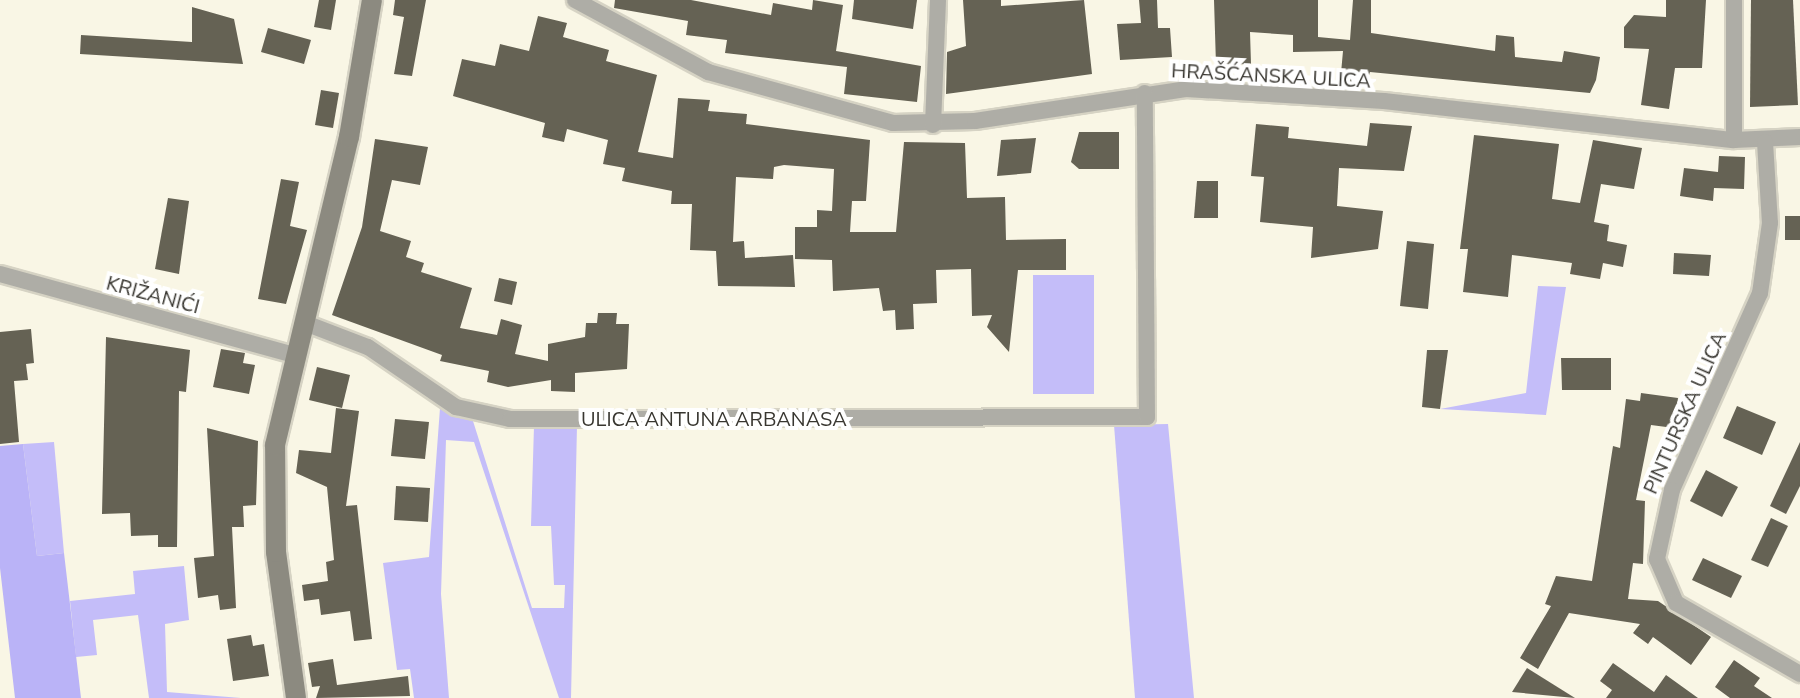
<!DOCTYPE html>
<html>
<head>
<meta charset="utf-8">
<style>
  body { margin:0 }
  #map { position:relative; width:1800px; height:698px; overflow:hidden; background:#f9f6e5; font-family:"Nunito Sans",sans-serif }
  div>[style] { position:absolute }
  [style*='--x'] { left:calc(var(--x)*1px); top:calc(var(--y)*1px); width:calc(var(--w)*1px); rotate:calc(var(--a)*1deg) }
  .green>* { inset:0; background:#c4bdf9 }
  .forest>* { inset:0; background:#bab3f7 }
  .building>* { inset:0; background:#656254 }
  .roads { filter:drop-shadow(2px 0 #d6d3c4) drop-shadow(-2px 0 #d6d3c4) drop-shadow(0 2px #d6d3c4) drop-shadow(0 -2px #d6d3c4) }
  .street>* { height:16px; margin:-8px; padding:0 8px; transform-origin:8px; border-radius:8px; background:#aeada6 }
  .secondary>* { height:20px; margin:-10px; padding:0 10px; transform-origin:10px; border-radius:10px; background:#8c8a80 }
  span { translate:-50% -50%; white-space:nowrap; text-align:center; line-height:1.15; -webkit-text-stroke:8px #fff; paint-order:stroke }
  .street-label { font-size:20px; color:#383630 }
</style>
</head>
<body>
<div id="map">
  <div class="green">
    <i style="clip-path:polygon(1033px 275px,1094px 275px,1094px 394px,1033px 394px)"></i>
    <i style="clip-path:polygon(1538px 286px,1566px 287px,1546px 415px,1440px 409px,1526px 393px)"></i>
    <i style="clip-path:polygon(440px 408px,473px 421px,532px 608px,564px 608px,565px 585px,554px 585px,551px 526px,531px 526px,534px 426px,577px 426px,571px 698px,559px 698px,474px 442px,446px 440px,441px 594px,449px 698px,414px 698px,410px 669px,397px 670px,383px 563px,429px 557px)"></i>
    <i style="clip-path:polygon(1168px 424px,1194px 698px,1135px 698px,1114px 425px)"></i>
    <i style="clip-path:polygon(54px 442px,64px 553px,37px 556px,23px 444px)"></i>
    <i style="clip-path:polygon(184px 566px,189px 620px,165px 624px,167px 692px,241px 698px,149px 698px,138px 615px,93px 620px,97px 655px,76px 657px,70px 601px,135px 594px,133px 571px)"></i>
  </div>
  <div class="forest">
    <i style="clip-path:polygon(23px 444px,37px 556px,64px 553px,81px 698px,15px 698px,0 568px,0 446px)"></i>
  </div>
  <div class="building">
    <i style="clip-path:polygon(319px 0,336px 0,331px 30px,314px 27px)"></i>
    <i style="clip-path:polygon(395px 0,426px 0,412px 76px,394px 74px,404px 17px,393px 15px)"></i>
    <i style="clip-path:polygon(615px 0,691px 0,771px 15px,773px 3px,812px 10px,813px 0,843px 5px,836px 51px,921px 66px,917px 102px,844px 94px,847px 67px,725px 53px,727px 40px,686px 35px,688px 21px,614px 8px)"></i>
    <i style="clip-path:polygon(854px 0,917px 0,913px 29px,852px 19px)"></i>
    <i style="clip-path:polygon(963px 0,1001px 0,1001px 6px,1084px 0,1092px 74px,946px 94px,947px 52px,966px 46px)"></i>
    <i style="clip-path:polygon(1139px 0,1157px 0,1158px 28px,1170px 28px,1172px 57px,1120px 60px,1117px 24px,1141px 23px)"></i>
    <i style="clip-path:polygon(1214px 0,1318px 0,1318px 37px,1350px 40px,1353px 0,1371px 0,1371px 33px,1495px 51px,1496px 35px,1514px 37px,1515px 57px,1562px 62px,1564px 51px,1600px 57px,1596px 80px,1590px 93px,1370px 72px,1366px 86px,1340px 84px,1343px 51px,1293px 52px,1293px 35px,1250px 32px,1251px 64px,1216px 65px)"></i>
    <i style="clip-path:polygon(1666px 0,1706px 0,1702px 68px,1675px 68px,1669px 109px,1641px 105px,1649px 49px,1624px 48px,1624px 27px,1634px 15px,1666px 17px)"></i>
    <i style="clip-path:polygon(1751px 0,1793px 0,1798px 105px,1750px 107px)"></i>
    <i style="clip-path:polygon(192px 7px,234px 19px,243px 64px,80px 54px,81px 35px,192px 42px)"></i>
    <i style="clip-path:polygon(538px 16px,567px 23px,563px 37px,609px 50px,606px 61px,657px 75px,638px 152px,673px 158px,678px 98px,710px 100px,708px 111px,747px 114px,746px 124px,870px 140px,866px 201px,852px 201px,850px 232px,896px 232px,904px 142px,965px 143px,967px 198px,1005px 197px,1006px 240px,1066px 239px,1066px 270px,1018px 270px,1009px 352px,987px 327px,992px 315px,972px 316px,971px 269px,936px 270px,937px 303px,913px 304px,914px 329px,896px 330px,895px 310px,883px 311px,879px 288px,833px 291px,832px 260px,795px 259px,795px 227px,817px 227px,817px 210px,832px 211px,834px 169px,784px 165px,774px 167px,773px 179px,736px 177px,733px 242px,744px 241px,745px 258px,793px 255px,795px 287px,718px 286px,716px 251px,690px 250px,692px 204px,671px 204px,672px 191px,622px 181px,625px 168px,603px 164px,608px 140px,567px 129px,564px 142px,542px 137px,545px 123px,453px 96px,462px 59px,495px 66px,500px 44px,529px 51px)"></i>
    <i style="clip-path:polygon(268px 28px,311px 40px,304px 64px,261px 52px)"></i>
    <i style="clip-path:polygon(321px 90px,339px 93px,333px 128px,315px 125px)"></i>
    <i style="clip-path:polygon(1370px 123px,1412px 126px,1404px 171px,1339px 168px,1337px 206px,1383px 211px,1378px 249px,1311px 258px,1313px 227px,1260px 222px,1264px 177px,1251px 176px,1256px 124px,1289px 127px,1288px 138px,1367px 146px)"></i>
    <i style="clip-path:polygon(1079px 132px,1119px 132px,1119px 169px,1079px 169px,1071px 162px)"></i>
    <i style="clip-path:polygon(1474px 135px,1559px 144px,1552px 199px,1580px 203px,1593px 140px,1642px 148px,1634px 189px,1601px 184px,1594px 222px,1609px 225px,1607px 241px,1627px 245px,1623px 267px,1603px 263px,1600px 279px,1570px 274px,1572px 263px,1512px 255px,1508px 297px,1463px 292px,1468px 249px,1460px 249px)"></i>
    <i style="clip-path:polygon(1036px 138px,1031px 173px,997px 176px,1001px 140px)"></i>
    <i style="clip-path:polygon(375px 139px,428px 147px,420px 185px,392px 180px,380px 231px,411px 241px,406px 257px,424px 263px,421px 272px,472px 288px,460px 328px,497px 335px,501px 319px,522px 325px,515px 354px,548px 361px,548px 344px,585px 337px,586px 323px,597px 323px,598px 313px,617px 313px,616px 324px,629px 324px,627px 369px,575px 373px,575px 392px,551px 391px,551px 380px,508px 387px,487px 382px,489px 371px,440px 361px,442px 355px,332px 315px,362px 227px)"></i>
    <i style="clip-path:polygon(1719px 156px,1745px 157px,1744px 189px,1714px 188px,1713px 201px,1680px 196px,1684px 168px,1718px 172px)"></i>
    <i style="clip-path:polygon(281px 179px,299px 182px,290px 226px,307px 230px,286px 304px,258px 299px)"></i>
    <i style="clip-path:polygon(1197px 181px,1218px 181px,1218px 218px,1194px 218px)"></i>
    <i style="clip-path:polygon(168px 198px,189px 201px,179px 274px,155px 269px)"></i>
    <i style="clip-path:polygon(1785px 216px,1800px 216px,1800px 240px,1785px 240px)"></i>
    <i style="clip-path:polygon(1407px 241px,1434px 244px,1428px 309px,1400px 306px)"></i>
    <i style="clip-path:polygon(1674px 253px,1711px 255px,1709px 276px,1673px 274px)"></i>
    <i style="clip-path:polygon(499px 278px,517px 282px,512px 305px,494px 301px)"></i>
    <i style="clip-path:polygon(31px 329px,34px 363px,26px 364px,28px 380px,14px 381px,19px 442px,0 444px,0 332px)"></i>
    <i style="clip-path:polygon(106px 337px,190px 350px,186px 392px,179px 391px,177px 547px,158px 547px,158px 535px,131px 536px,130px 513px,102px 514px)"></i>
    <i style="clip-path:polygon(221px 349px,245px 353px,243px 363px,255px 365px,249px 394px,213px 387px)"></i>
    <i style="clip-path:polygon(1427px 350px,1448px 350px,1440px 409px,1422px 407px)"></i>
    <i style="clip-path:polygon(1561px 358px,1611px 358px,1611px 390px,1562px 390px)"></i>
    <i style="clip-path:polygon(317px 367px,350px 375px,342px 408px,309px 400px)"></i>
    <i style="clip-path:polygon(1641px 393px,1678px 398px,1674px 428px,1651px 425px,1636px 500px,1645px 501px,1643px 564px,1633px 563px,1628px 599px,1658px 601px,1711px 637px,1691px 665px,1653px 637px,1648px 644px,1633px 633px,1640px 624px,1569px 613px,1538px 669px,1520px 658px,1551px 606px,1545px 604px,1556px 576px,1592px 581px,1613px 446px,1620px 448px,1626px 399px,1640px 401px)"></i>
    <i style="clip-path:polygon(1737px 406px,1776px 422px,1762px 455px,1723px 438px)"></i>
    <i style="clip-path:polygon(336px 408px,359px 411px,346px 506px,357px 505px,372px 639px,354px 641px,350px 611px,321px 615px,319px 599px,304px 601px,302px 585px,328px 581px,326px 562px,334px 560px,327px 487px,296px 473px,299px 450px,331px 453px)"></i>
    <i style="clip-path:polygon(395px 419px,429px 422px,425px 459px,391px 456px)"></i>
    <i style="clip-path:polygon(207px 428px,258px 441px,256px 505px,243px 506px,244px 527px,232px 527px,236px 608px,220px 610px,218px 595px,198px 598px,194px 558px,214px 556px)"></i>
    <i style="clip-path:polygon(1800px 442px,1800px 486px,1786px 514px,1770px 506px)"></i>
    <i style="clip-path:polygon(1706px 470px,1738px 487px,1722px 517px,1690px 501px)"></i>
    <i style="clip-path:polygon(396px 486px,430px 488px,428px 522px,394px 520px)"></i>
    <i style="clip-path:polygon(1771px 518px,1788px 526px,1768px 567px,1751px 560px)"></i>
    <i style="clip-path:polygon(1703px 558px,1742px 576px,1731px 598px,1692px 580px)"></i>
    <i style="clip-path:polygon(251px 635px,253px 646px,264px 644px,269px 676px,233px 681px,227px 639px)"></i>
    <i style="clip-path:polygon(333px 659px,337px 685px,408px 676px,410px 696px,316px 698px,320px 686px,312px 687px,308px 663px)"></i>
    <i style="clip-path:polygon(1734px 660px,1760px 678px,1754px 686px,1772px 698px,1730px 698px,1715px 687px)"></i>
    <i style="clip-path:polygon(1613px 663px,1654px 692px,1666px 675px,1698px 698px,1606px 698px,1612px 690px,1600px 681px)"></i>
    <i style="clip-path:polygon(1527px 668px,1575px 698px,1512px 692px)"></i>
  </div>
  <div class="roads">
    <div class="street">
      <i style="--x:575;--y:0;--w:151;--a:28.4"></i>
      <i style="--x:708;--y:72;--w:192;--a:15.4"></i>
      <i style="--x:893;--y:123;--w:82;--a:-1.4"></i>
      <i style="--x:975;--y:121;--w:213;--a:-8.6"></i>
      <i style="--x:1186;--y:89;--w:198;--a:3.5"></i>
      <i style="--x:1384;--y:101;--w:352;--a:6.4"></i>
      <i style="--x:1734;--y:140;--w:66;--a:-2.6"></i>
      <i style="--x:933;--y:125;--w:125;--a:-87.7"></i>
      <i style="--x:1734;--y:140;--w:140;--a:-90"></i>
      <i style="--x:1765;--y:142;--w:81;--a:86.5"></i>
      <i style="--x:1770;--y:223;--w:71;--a:98.1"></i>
      <i style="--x:1760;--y:293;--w:216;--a:114.1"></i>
      <i style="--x:1672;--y:490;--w:71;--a:102.3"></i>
      <i style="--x:1657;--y:559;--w:48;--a:66.6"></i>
      <i style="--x:1676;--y:603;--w:143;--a:29.8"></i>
      <i style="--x:0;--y:274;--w:306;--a:15.4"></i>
      <i style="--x:305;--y:323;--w:67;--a:20.9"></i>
      <i style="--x:368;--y:347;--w:107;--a:34.3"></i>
      <i style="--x:456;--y:407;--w:55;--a:12.5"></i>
      <i style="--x:510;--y:419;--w:637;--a:-0.18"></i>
      <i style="--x:1147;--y:417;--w:324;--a:-90.4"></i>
    </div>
    <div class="secondary">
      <i style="--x:296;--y:698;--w:147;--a:-97.8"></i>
      <i style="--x:276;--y:552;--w:107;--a:-90.5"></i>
      <i style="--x:275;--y:445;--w:317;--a:-76.5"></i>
      <i style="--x:349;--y:137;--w:139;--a:-80.5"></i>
    </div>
  </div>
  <div class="street-label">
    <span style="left:1271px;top:76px;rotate:3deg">HRAŠĆANSKA ULICA</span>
    <span style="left:153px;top:295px;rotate:15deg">KRIŽANIĆI</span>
    <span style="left:1685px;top:413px;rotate:-66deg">PINTURSKA ULICA</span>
    <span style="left:714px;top:419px">ULICA ANTUNA ARBANASA</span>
  </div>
</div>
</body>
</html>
